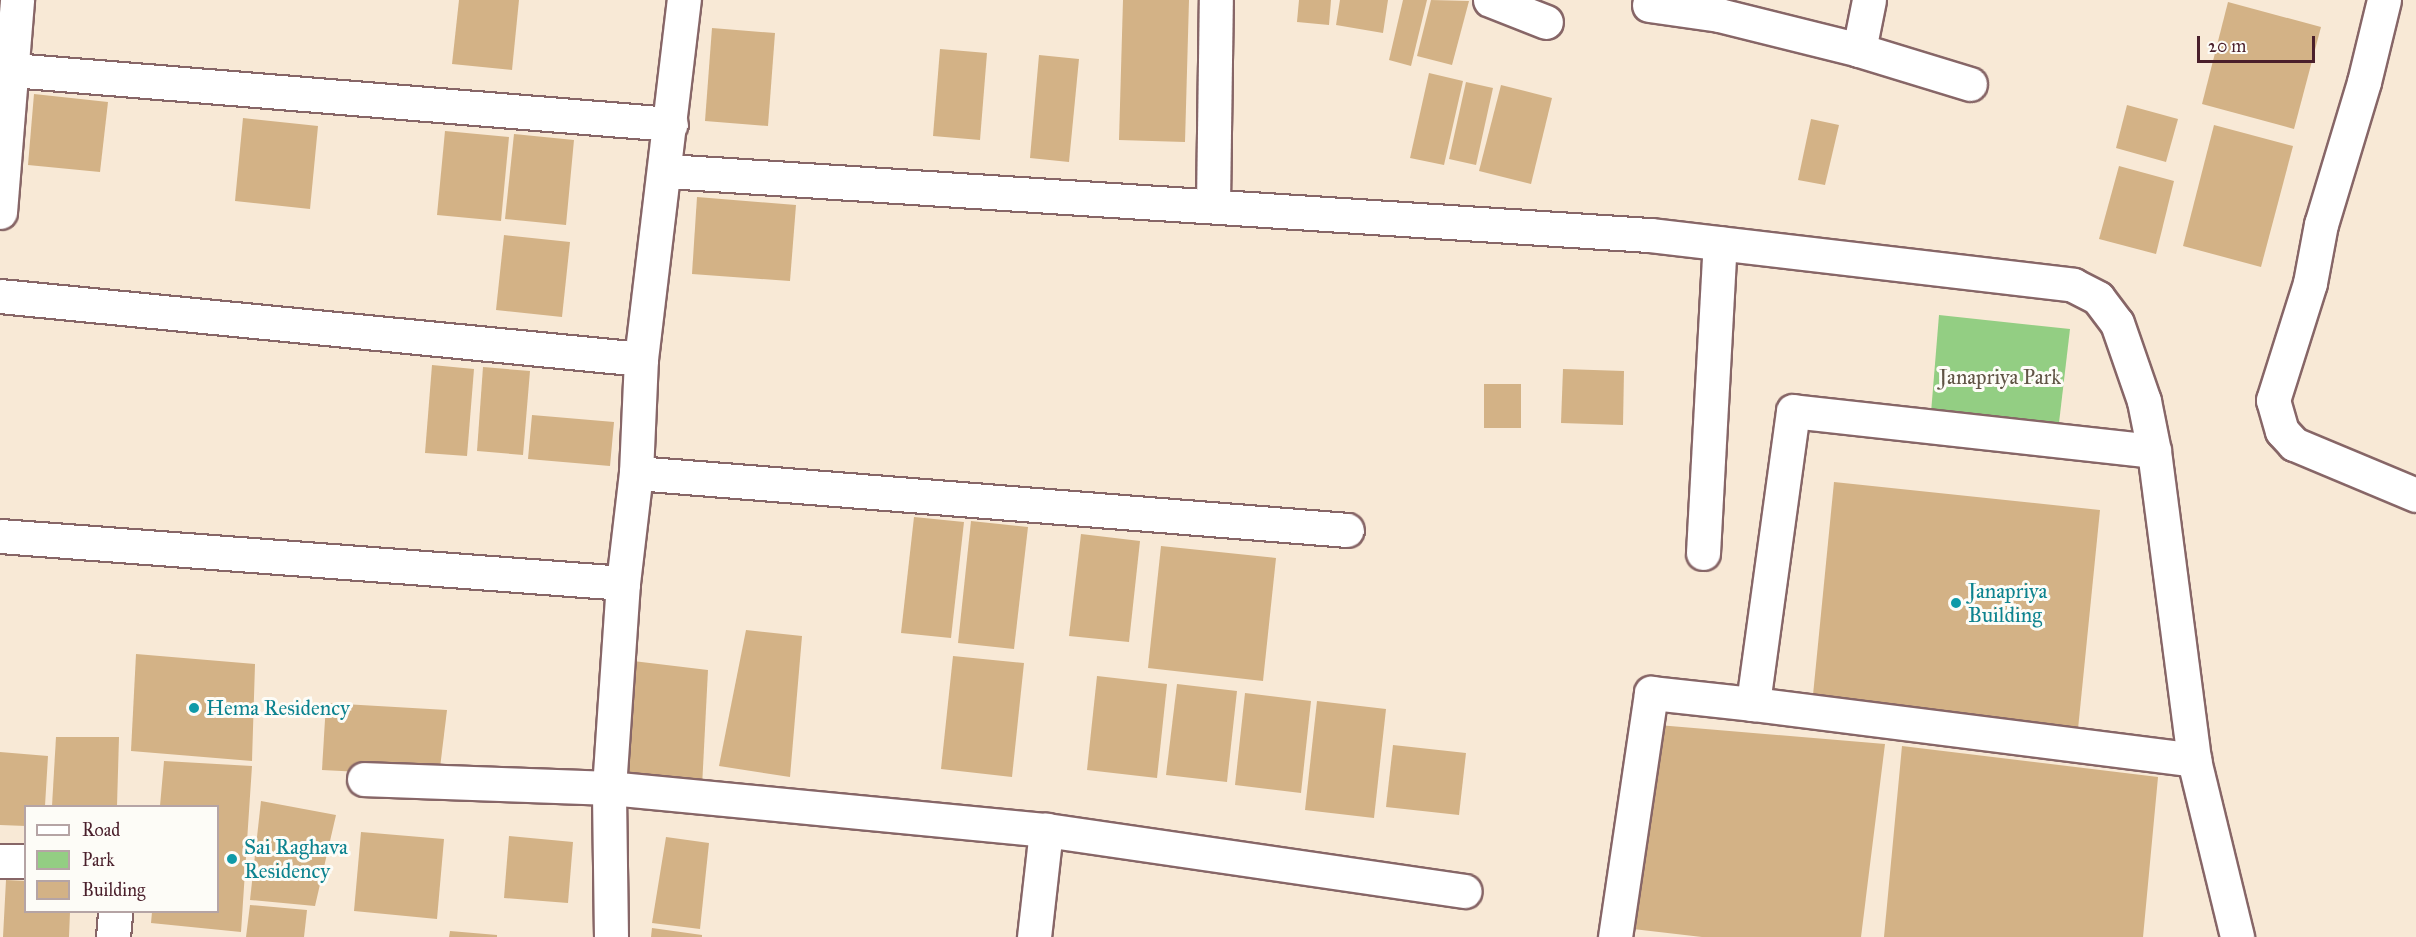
<!DOCTYPE html>
<html>
<head>
<meta charset="utf-8">
<style>
  body { margin:0 }
  #map { position:relative; width:2416px; height:937px; overflow:hidden; background:#f8e9d6; font-family:"IM FELL Great Primer",serif }
  div>[style] { position:absolute }
  [style*='--x'] { left:calc(var(--x)*1px); top:calc(var(--y)*1px); width:calc(var(--w)*1px); rotate:calc(var(--a)*1deg) }
  .green>* { inset:0; background:#93ce83 }
  .building>* { inset:0; background:#d3b286 }
  .roads { filter:drop-shadow(2px 0 #876667) drop-shadow(-2px 0 #876667) drop-shadow(0 2px #876667) drop-shadow(0 -2px #876667) }
  .minor>* { height:33px; margin:-16.5px; padding:0 16.5px; transform-origin:16.5px; border-radius:16.5px; background:#fff }
  .dots>* { width:16px; height:16px; translate:-50% -50%; box-sizing:border-box; border:3px solid #fdfcf7; border-radius:50% }
  span { translate:-50% -50%; white-space:nowrap; text-align:center; line-height:1.15; -webkit-text-stroke:6px #fdfcf7; paint-order:stroke }
  .park-label { font-size:21px; color:#605445 }
  .culture-label { font-size:21px; color:#0d838f }
  .left { translate:0 -50%; text-align:left }
  .legend { position:absolute; left:24px; top:805px; width:195px; height:108px; box-sizing:border-box; background:#fdfcf7; border:2px solid #b5a4a5; margin:0; padding:8px 10px; list-style:none; font-size:18px; color:#4a1f2b }
  .legend li { display:flex; align-items:center; gap:12px; height:30px }
  .legend b { width:30px; border:2px solid #b5a4a5 }
  .scale { position:absolute; left:2197px; top:36px; width:118px; height:27px; box-sizing:border-box; border:3px solid #4a1f2b; border-top:0; padding-left:8px; font-size:18px; line-height:21px; white-space:nowrap; color:#4a1f2b; -webkit-text-stroke:4px #fdfcf7; paint-order:stroke }
</style>
</head>
<body>
<div id="map">
  <div class="green">
    <i style="clip-path:polygon(1939px 315px,2070px 329px,2057px 440px,1930px 425px)"></i>
  </div>
  <div class="building">
    <i style="clip-path:polygon(459px 0,519px 0,512px 70px,452px 64px)"></i>
    <i style="clip-path:polygon(1123px 0,1189px 0,1185px 142px,1119px 140px)"></i>
    <i style="clip-path:polygon(1299px 0,1331px 0,1329px 25px,1297px 22px)"></i>
    <i style="clip-path:polygon(1340px 0,1388px 0,1383px 33px,1336px 25px)"></i>
    <i style="clip-path:polygon(1403px 0,1427px 0,1411px 66px,1389px 60px)"></i>
    <i style="clip-path:polygon(1431px 0,1469px 1px,1452px 65px,1417px 56px)"></i>
    <i style="clip-path:polygon(2228px 2px,2321px 27px,2294px 129px,2202px 104px)"></i>
    <i style="clip-path:polygon(712px 28px,775px 33px,768px 126px,705px 121px)"></i>
    <i style="clip-path:polygon(940px 49px,987px 53px,980px 140px,933px 136px)"></i>
    <i style="clip-path:polygon(1039px 55px,1079px 59px,1069px 162px,1030px 158px)"></i>
    <i style="clip-path:polygon(1429px 73px,1463px 81px,1444px 165px,1410px 158px)"></i>
    <i style="clip-path:polygon(1466px 82px,1493px 88px,1476px 165px,1449px 159px)"></i>
    <i style="clip-path:polygon(1501px 85px,1552px 98px,1531px 184px,1479px 171px)"></i>
    <i style="clip-path:polygon(34px 94px,108px 102px,100px 172px,28px 165px)"></i>
    <i style="clip-path:polygon(2127px 105px,2178px 119px,2166px 162px,2116px 148px)"></i>
    <i style="clip-path:polygon(243px 118px,318px 126px,310px 209px,235px 201px)"></i>
    <i style="clip-path:polygon(1811px 119px,1839px 125px,1825px 185px,1798px 180px)"></i>
    <i style="clip-path:polygon(2214px 125px,2293px 146px,2261px 267px,2183px 246px)"></i>
    <i style="clip-path:polygon(445px 131px,509px 137px,501px 221px,437px 215px)"></i>
    <i style="clip-path:polygon(514px 134px,574px 140px,566px 225px,505px 219px)"></i>
    <i style="clip-path:polygon(2119px 166px,2174px 181px,2156px 254px,2099px 239px)"></i>
    <i style="clip-path:polygon(697px 197px,796px 205px,790px 281px,692px 274px)"></i>
    <i style="clip-path:polygon(504px 235px,570px 242px,562px 317px,496px 310px)"></i>
    <i style="clip-path:polygon(432px 365px,474px 369px,467px 456px,425px 453px)"></i>
    <i style="clip-path:polygon(483px 367px,530px 371px,523px 455px,477px 451px)"></i>
    <i style="clip-path:polygon(1563px 369px,1624px 371px,1623px 425px,1561px 423px)"></i>
    <i style="clip-path:polygon(1484px 384px,1521px 384px,1521px 428px,1484px 428px)"></i>
    <i style="clip-path:polygon(532px 415px,614px 422px,610px 466px,528px 459px)"></i>
    <i style="clip-path:polygon(1834px 482px,2100px 510px,2078px 729px,1813px 695px)"></i>
    <i style="clip-path:polygon(914px 517px,964px 522px,951px 638px,901px 633px)"></i>
    <i style="clip-path:polygon(971px 521px,1028px 527px,1014px 649px,958px 643px)"></i>
    <i style="clip-path:polygon(1081px 534px,1140px 541px,1129px 642px,1069px 636px)"></i>
    <i style="clip-path:polygon(1161px 546px,1276px 558px,1263px 681px,1148px 668px)"></i>
    <i style="clip-path:polygon(746px 630px,802px 636px,790px 777px,719px 766px)"></i>
    <i style="clip-path:polygon(136px 654px,255px 664px,252px 761px,131px 751px)"></i>
    <i style="clip-path:polygon(953px 656px,1024px 663px,1012px 777px,941px 769px)"></i>
    <i style="clip-path:polygon(633px 661px,708px 670px,702px 787px,616px 778px)"></i>
    <i style="clip-path:polygon(1097px 676px,1167px 684px,1157px 778px,1087px 770px)"></i>
    <i style="clip-path:polygon(1177px 684px,1237px 691px,1227px 782px,1166px 775px)"></i>
    <i style="clip-path:polygon(1245px 693px,1311px 701px,1301px 793px,1235px 785px)"></i>
    <i style="clip-path:polygon(1317px 701px,1386px 709px,1374px 818px,1305px 810px)"></i>
    <i style="clip-path:polygon(326px 703px,447px 710px,439px 776px,322px 770px)"></i>
    <i style="clip-path:polygon(1658px 725px,1885px 744px,1861px 937px,1702px 937px,1633px 929px)"></i>
    <i style="clip-path:polygon(56px 737px,119px 737px,117px 806px,52px 806px)"></i>
    <i style="clip-path:polygon(1393px 745px,1466px 753px,1459px 815px,1386px 807px)"></i>
    <i style="clip-path:polygon(1902px 746px,2158px 777px,2143px 937px,1884px 937px)"></i>
    <i style="clip-path:polygon(0 752px,48px 756px,45px 806px,26px 806px,26px 826px,0 825px)"></i>
    <i style="clip-path:polygon(164px 761px,252px 766px,241px 932px,151px 923px,152px 912px,218px 912px,218px 806px,160px 806px)"></i>
    <i style="clip-path:polygon(261px 801px,336px 815px,315px 906px,250px 900px)"></i>
    <i style="clip-path:polygon(361px 832px,444px 839px,437px 919px,354px 911px)"></i>
    <i style="clip-path:polygon(509px 836px,573px 842px,568px 903px,504px 898px)"></i>
    <i style="clip-path:polygon(666px 837px,709px 843px,700px 929px,652px 923px)"></i>
    <i style="clip-path:polygon(6px 880px,26px 881px,26px 912px,70px 912px,69px 937px,3px 937px)"></i>
    <i style="clip-path:polygon(250px 905px,307px 910px,304px 937px,246px 937px)"></i>
    <i style="clip-path:polygon(652px 928px,702px 935px,702px 937px,651px 937px)"></i>
    <i style="clip-path:polygon(450px 931px,497px 935px,497px 937px,449px 937px)"></i>
  </div>
  <div class="roads">
    <div class="minor">
      <i style="--x:1490;--y:0;--w:60;--a:21.4"></i>
      <i style="--x:2384;--y:0;--w:84;--a:103.7"></i>
      <i style="--x:2364;--y:82;--w:148;--a:106.8"></i>
      <i style="--x:2321;--y:224;--w:60;--a:100.6"></i>
      <i style="--x:2310;--y:283;--w:123;--a:107.5"></i>
      <i style="--x:2273;--y:400;--w:32;--a:74"></i>
      <i style="--x:2282;--y:431;--w:18;--a:47"></i>
      <i style="--x:2294;--y:444;--w:132;--a:22.7"></i>
      <i style="--x:1649;--y:5;--w:71;--a:8.1"></i>
      <i style="--x:1719;--y:15;--w:144;--a:14"></i>
      <i style="--x:1859;--y:50;--w:51;--a:-78.7"></i>
      <i style="--x:1859;--y:50;--w:116;--a:17"></i>
      <i style="--x:0;--y:69;--w:673;--a:4.69"></i>
      <i style="--x:667;--y:171;--w:985;--a:3.73"></i>
      <i style="--x:1650;--y:235;--w:426;--a:6.7"></i>
      <i style="--x:2073;--y:285;--w:28;--a:27"></i>
      <i style="--x:2098;--y:298;--w:31;--a:53"></i>
      <i style="--x:2117;--y:323;--w:83;--a:70.9"></i>
      <i style="--x:2144;--y:401;--w:51;--a:78.7"></i>
      <i style="--x:2154;--y:451;--w:312;--a:82.6"></i>
      <i style="--x:2194;--y:760;--w:182;--a:76.3"></i>
      <i style="--x:1213;--y:204;--w:204;--a:-89.2"></i>
      <i style="--x:0;--y:212;--w:213;--a:-85.4"></i>
      <i style="--x:0;--y:296;--w:644;--a:5.61"></i>
      <i style="--x:2154;--y:451;--w:363;--a:-173.7"></i>
      <i style="--x:1793;--y:411;--w:296;--a:97.8"></i>
      <i style="--x:1753;--y:704;--w:445;--a:7.2"></i>
      <i style="--x:636;--y:473;--w:713;--a:4.58"></i>
      <i style="--x:0;--y:536;--w:625;--a:4.31"></i>
      <i style="--x:1703;--y:553;--w:310;--a:-86.9"></i>
      <i style="--x:364;--y:779;--w:245;--a:2.1"></i>
      <i style="--x:609;--y:788;--w:439;--a:5.5"></i>
      <i style="--x:1046;--y:830;--w:423;--a:8.3"></i>
      <i style="--x:0;--y:861;--w:26;--a:0"></i>
      <i style="--x:113;--y:937;--w:25;--a:-85"></i>
      <i style="--x:611;--y:937;--w:149;--a:-90.8"></i>
      <i style="--x:609;--y:788;--w:205;--a:-86.1"></i>
      <i style="--x:623;--y:583;--w:111;--a:-83.3"></i>
      <i style="--x:636;--y:473;--w:114;--a:-87.5"></i>
      <i style="--x:641;--y:359;--w:362;--a:-83.2"></i>
      <i style="--x:1034;--y:937;--w:108;--a:-83.6"></i>
      <i style="--x:1615;--y:937;--w:247;--a:-81.6"></i>
      <i style="--x:1651;--y:693;--w:103;--a:6.2"></i>
    </div>
  </div>
  <div class="dots">
    <i style="left:1956px;top:603px;background:#0f9aa8"></i>
    <i style="left:194px;top:708px;background:#0f9aa8"></i>
    <i style="left:232px;top:859px;background:#0f9aa8"></i>
  </div>
  <div class="park-label">
    <span style="left:2000px;top:377px">Janapriya Park</span>
  </div>
  <div class="culture-label">
    <span class="left" style="left:1968px;top:603px">Janapriya<br>Building</span>
    <span class="left" style="left:206px;top:708px">Hema Residency</span>
    <span class="left" style="left:244px;top:859px">Sai Raghava<br>Residency</span>
  </div>
  <ul class="legend">
  <li><b style="height:8px;background:#fff"></b>Road</li>
  <li><b style="height:16px;background:#93ce83"></b>Park</li>
  <li><b style="height:16px;background:#d3b286"></b>Building</li>
  </ul>
  <div class="scale">20 m</div>
</div>
</body>
</html>
